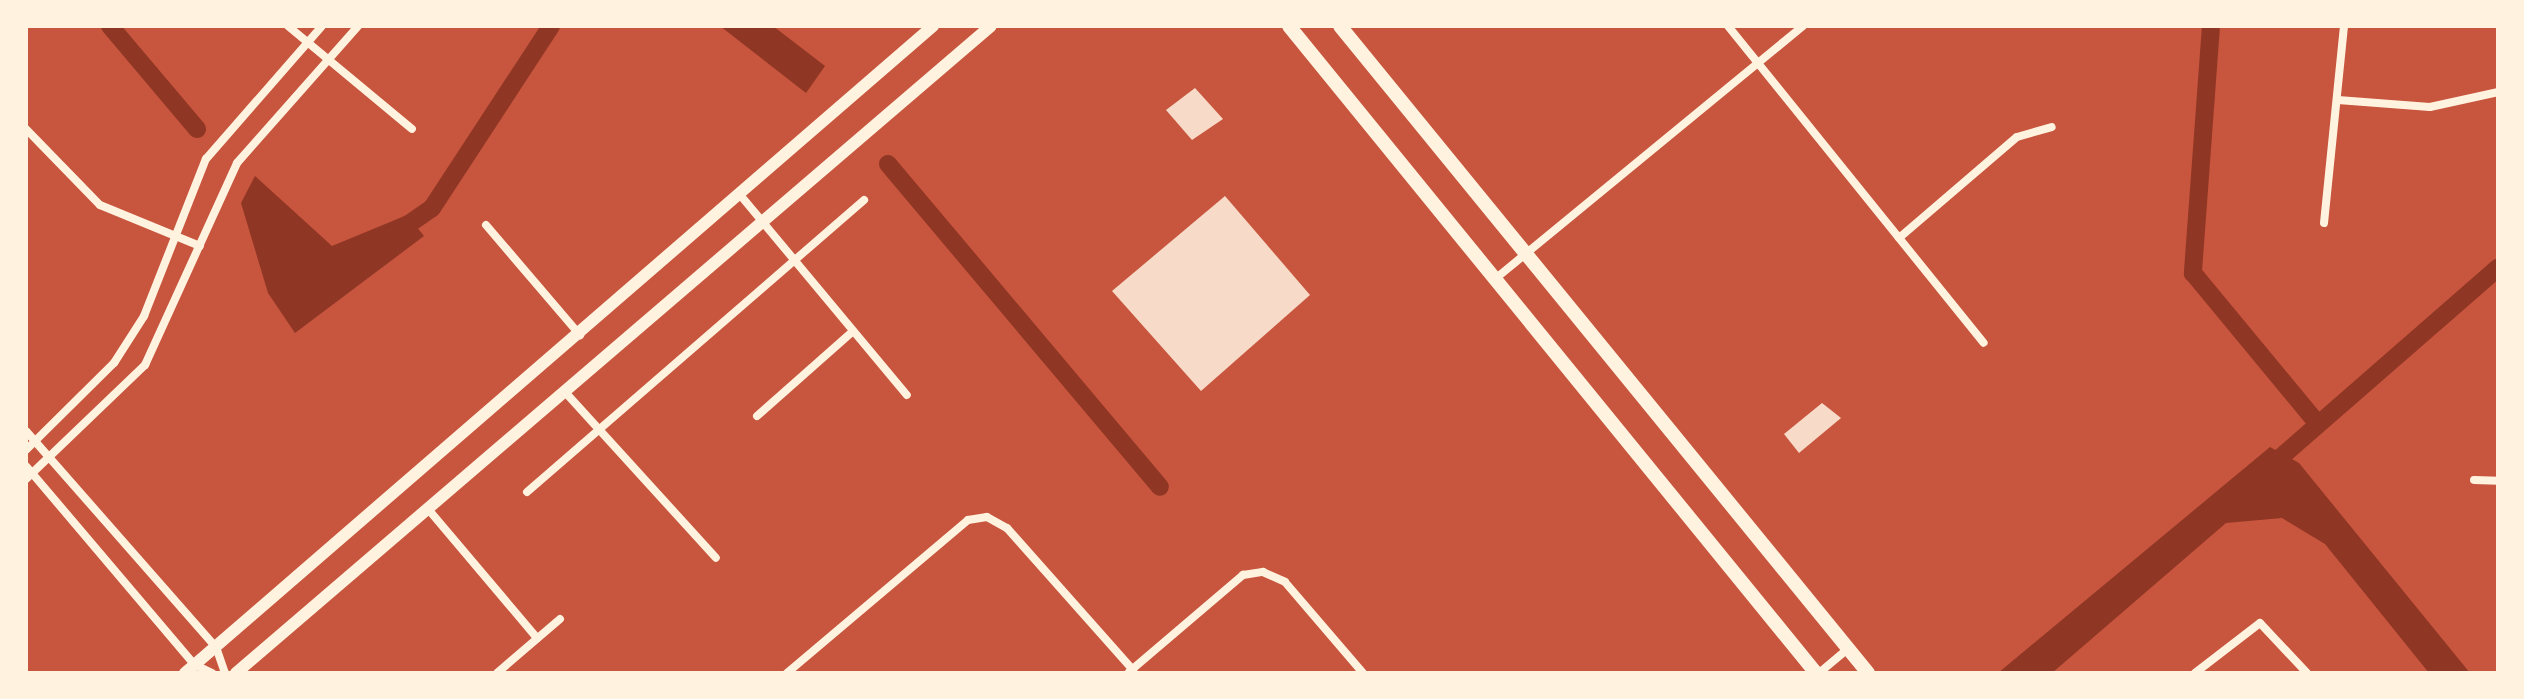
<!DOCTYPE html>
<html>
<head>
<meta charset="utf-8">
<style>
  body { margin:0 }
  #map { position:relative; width:2524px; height:699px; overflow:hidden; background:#c8553d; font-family:Poppins,sans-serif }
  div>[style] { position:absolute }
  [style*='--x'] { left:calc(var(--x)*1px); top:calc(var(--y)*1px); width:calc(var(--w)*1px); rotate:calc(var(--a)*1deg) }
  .water>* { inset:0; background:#8f3625 }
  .canal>* { height:18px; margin:-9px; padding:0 9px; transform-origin:9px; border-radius:9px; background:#8f3625 }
  .building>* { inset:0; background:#f7dbc8 }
  .minor>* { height:8px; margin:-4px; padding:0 4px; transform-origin:4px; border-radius:4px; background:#fff3e0 }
  .secondary>* { height:12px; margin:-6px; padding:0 6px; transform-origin:6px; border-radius:6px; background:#fff3e0 }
  .primary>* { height:14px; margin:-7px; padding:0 7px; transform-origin:7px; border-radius:7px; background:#fff3e0 }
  span { translate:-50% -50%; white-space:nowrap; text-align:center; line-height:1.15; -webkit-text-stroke:8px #fff3e0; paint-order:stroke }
  .frame { position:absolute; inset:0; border:28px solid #fff3e0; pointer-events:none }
</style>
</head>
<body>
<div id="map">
  <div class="water">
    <i style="clip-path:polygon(720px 26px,773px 26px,825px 66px,806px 93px)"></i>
    <i style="clip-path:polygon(255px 176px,332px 246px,407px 215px,424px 236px,295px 333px,268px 293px,241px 203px)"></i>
    <i style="clip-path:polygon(2270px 447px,2299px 463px,2470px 673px,2429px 673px,2325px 544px,2282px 518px,2226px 523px,2052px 673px,1998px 673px)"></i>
  </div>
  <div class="canal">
    <i style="--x:110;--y:26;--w:135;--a:49.8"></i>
    <i style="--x:2211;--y:26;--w:248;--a:94.2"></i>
    <i style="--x:2193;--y:273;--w:195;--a:50.4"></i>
    <i style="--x:888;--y:164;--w:422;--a:49.9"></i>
    <i style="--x:393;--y:235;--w:47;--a:-34.7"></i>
    <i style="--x:432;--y:208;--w:217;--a:-56.8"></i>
    <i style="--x:2265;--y:471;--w:309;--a:-41.1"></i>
  </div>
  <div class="building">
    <i style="clip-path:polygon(1195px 88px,1223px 119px,1192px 140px,1166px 110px)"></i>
    <i style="clip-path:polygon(1225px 196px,1310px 295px,1201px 391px,1112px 291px)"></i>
    <i style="clip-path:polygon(1822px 403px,1841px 418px,1799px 453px,1784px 434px)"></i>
  </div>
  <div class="minor">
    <i style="--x:288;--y:26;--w:161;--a:39.7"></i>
    <i style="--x:1728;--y:26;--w:407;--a:51.1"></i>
    <i style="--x:2338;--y:100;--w:92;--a:4.4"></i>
    <i style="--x:2430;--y:107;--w:70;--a:-12.4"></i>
    <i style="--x:26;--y:129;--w:106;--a:45.8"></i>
    <i style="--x:100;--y:205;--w:108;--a:22.3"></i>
    <i style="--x:741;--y:196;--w:259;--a:50.2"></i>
    <i style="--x:2324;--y:223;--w:198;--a:-84.2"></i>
    <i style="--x:486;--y:225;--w:145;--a:49.5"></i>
    <i style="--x:1899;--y:238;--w:155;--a:-40.6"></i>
    <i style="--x:2017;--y:137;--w:36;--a:-16"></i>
    <i style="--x:1495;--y:279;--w:399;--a:-39.4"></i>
    <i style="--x:565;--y:392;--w:224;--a:47.7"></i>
    <i style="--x:757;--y:416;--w:128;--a:-41.5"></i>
    <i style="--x:26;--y:431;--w:288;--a:48.7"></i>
    <i style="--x:216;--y:647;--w:28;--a:71"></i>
    <i style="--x:26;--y:450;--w:124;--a:-44.7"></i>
    <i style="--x:114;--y:363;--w:56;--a:-57.4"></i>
    <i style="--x:144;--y:316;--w:169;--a:-68.5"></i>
    <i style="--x:206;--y:159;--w:176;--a:-48.9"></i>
    <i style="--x:26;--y:466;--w:261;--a:49.7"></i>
    <i style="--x:195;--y:665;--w:19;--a:25"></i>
    <i style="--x:26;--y:479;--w:165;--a:-43.8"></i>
    <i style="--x:145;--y:365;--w:222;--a:-65.5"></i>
    <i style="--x:237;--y:163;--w:183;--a:-48.5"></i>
    <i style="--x:2474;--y:480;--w:24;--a:2"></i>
    <i style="--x:527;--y:492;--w:446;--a:-40.9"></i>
    <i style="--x:428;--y:509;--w:169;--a:49.8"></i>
    <i style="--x:1129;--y:672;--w:150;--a:-40.4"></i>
    <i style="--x:1243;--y:575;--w:20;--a:-9"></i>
    <i style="--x:1263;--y:572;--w:24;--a:24"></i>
    <i style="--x:1285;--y:582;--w:120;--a:49.4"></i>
    <i style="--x:497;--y:673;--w:83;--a:-40.6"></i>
    <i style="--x:787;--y:673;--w:237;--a:-40.2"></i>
    <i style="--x:968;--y:520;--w:19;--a:-9"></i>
    <i style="--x:987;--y:517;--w:23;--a:29"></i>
    <i style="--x:1007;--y:528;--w:190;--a:48.4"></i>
    <i style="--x:1819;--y:673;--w:38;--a:-40"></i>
    <i style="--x:2195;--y:673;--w:82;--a:-37.6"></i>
    <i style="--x:2260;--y:623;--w:69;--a:46.8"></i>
  </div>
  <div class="secondary">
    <i style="--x:185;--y:673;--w:989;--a:-40.86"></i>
    <i style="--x:236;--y:673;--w:994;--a:-40.6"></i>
  </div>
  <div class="primary">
    <i style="--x:1289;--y:26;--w:834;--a:50.84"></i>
    <i style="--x:1340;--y:26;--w:835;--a:50.78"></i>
  </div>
  <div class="frame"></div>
</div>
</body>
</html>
